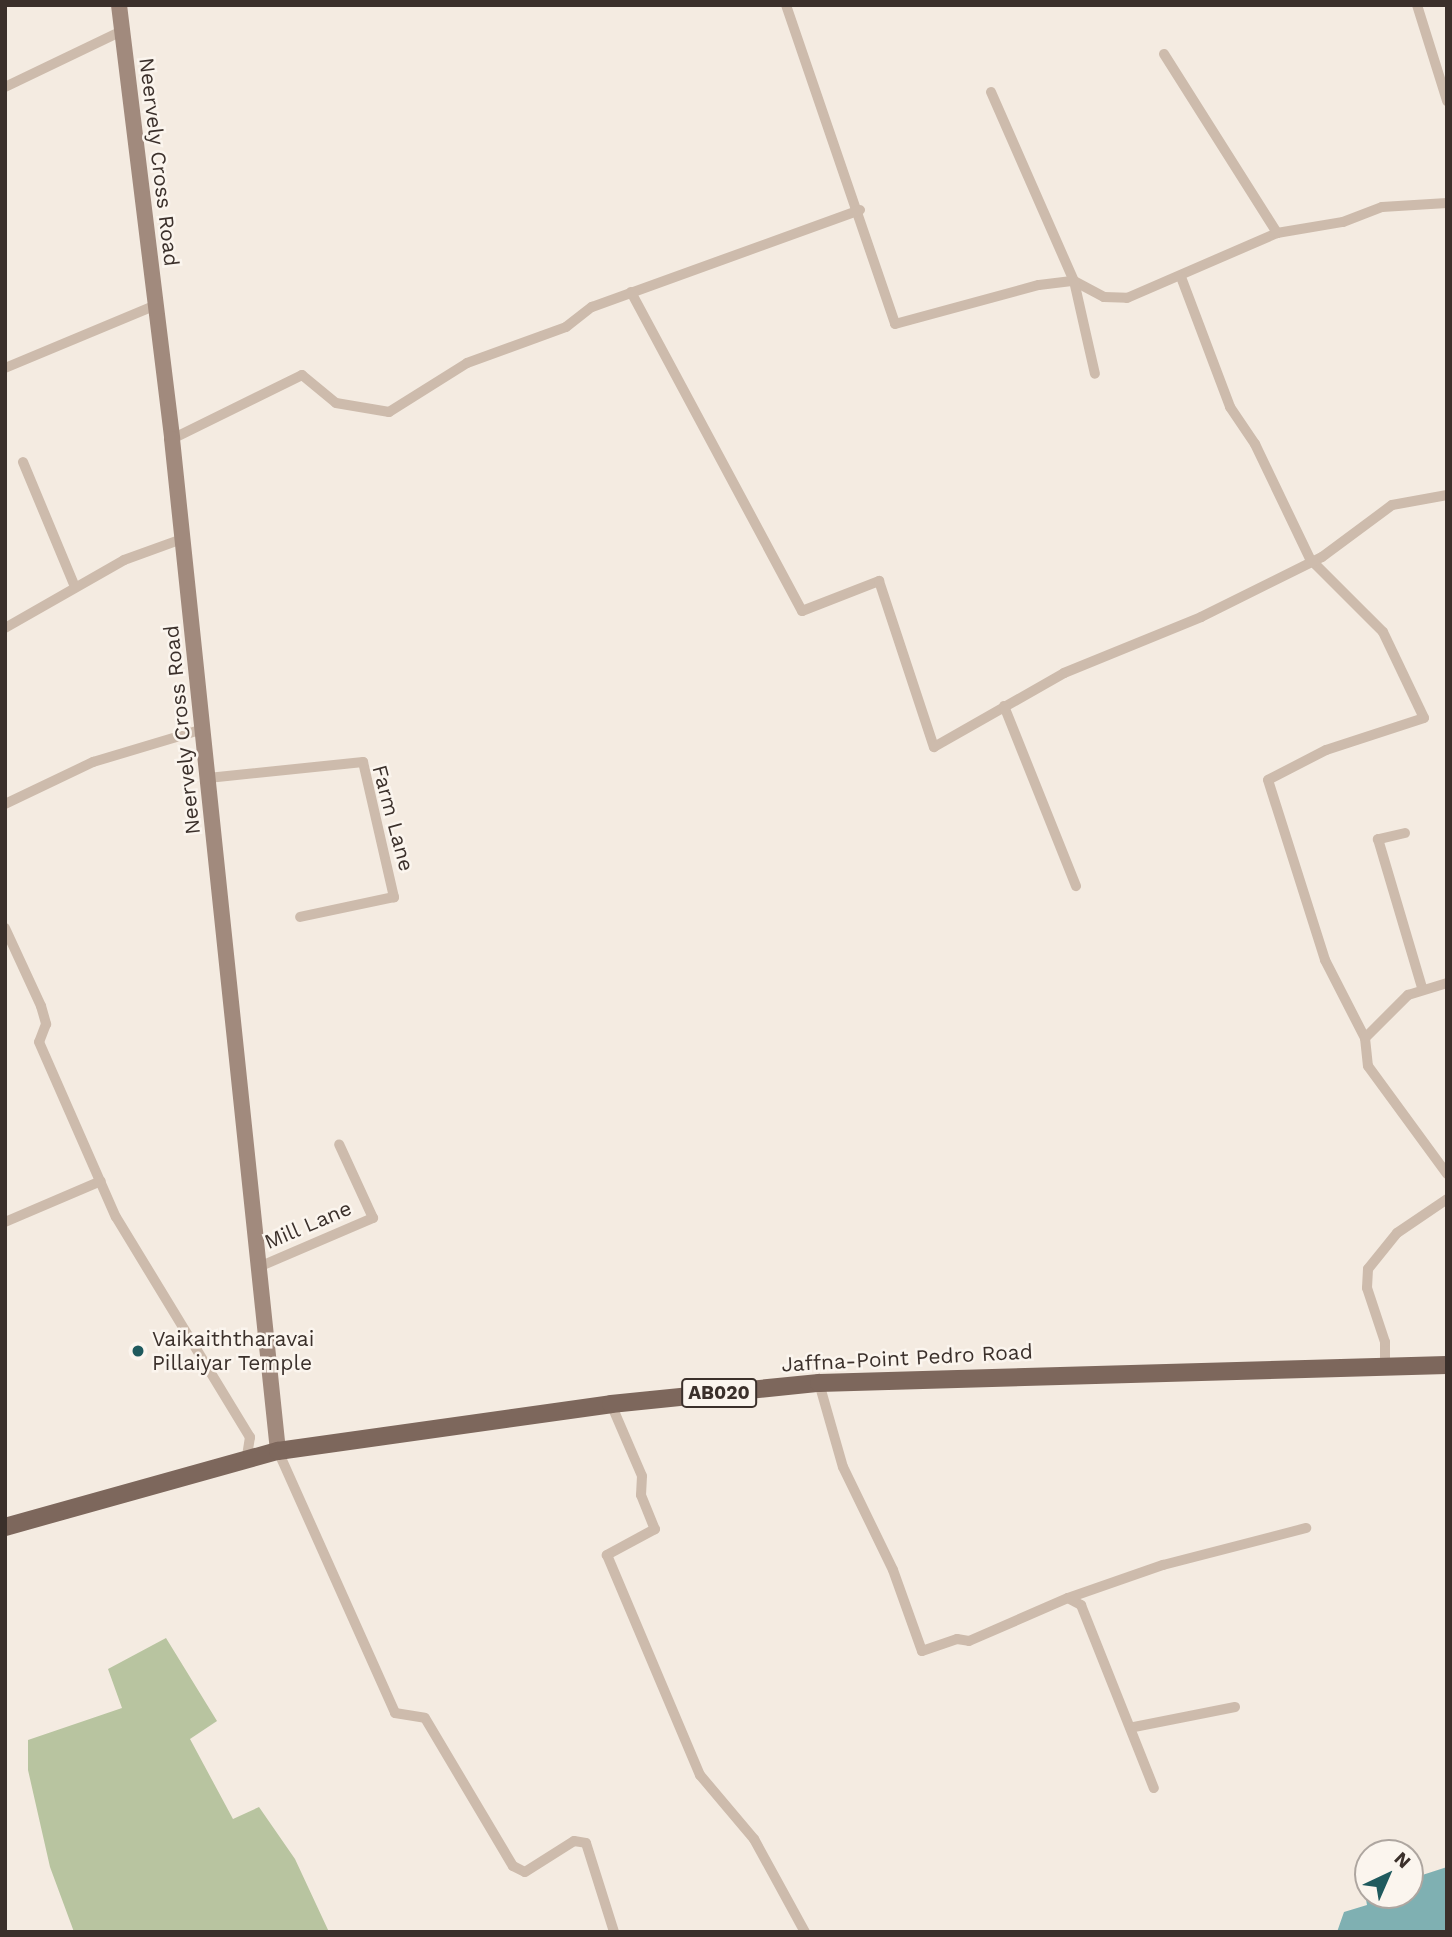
<!DOCTYPE html>
<html>
<head>
<meta charset="utf-8">
<style>
  body { margin:0 }
  #map { position:relative; width:1452px; height:1937px; overflow:hidden; background:#f4ebe1; font-family:"Work Sans",sans-serif }
  div>[style] { position:absolute }
  [style*='--x'] { left:calc(var(--x)*1px); top:calc(var(--y)*1px); width:calc(var(--w)*1px); rotate:calc(var(--a)*1deg) }
  .green>* { inset:0; background:#b8c4a0 }
  .water>* { inset:0; background:#7fb0b2 }
  .street>* { height:10px; margin:-5px; padding:0 5px; transform-origin:5px; border-radius:5px; background:#cdbbac }
  .secondary>* { height:16px; margin:-8px; padding:0 8px; transform-origin:8px; border-radius:8px; background:#a18a7d }
  .primary>* { height:18px; margin:-9px; padding:0 9px; transform-origin:9px; border-radius:9px; background:#7d675c }
  .dots>* { width:19px; height:19px; translate:-50% -50%; box-sizing:border-box; border:4px solid #fbf5ee; border-radius:50% }
  span { translate:-50% -50%; white-space:nowrap; text-align:center; line-height:1.15; -webkit-text-stroke:5px #fbf5ee; paint-order:stroke }
  .shield-label span { padding:2px 5px; background:#fbf5ee; border:2px solid; border-radius:5px; -webkit-text-stroke-width:0 }
  .shield-label { font-size:19px; color:#3b302b; font-weight:700 }
  .street-label { font-size:21px; color:#3b302b }
  .poi-label { font-size:21px; color:#3b302b }
  .left { translate:0 -50%; text-align:left }
  .frame { position:absolute; inset:0; border:7px solid #3b302b; pointer-events:none }
  .north { position:absolute; left:1354px; top:1839px; width:70px; height:70px; box-sizing:border-box; background:#fbf5ee; border:2px solid #aea6a0; border-radius:50%; rotate:44deg; font-size:19px; font-weight:700; line-height:28px; text-align:center; color:#3b302b }
  .north::after { content:''; display:block; margin:auto; width:24px; height:32px; background:#1f5a5e; clip-path:polygon(50% 0,100% 100%,50% 72%,0 100%) }
</style>
</head>
<body>
<div id="map">
  <div class="green">
    <i style="clip-path:polygon(166px 1638px,217px 1721px,190px 1739px,233px 1819px,259px 1807px,295px 1859px,329px 1932px,74px 1932px,50px 1867px,28px 1770px,28px 1740px,122px 1708px,108px 1669px)"></i>
  </div>
  <div class="water">
    <i style="clip-path:polygon(1447px 1867px,1447px 1932px,1337px 1932px,1344px 1912px,1367px 1905px,1365px 1894px,1410px 1895px,1410px 1879px)"></i>
  </div>
  <div class="street">
    <i style="--x:786;--y:5;--w:337;--a:71.1"></i>
    <i style="--x:895;--y:324;--w:149;--a:-15.2"></i>
    <i style="--x:1039;--y:285;--w:35;--a:-7"></i>
    <i style="--x:1074;--y:281;--w:34;--a:28"></i>
    <i style="--x:1104;--y:297;--w:23;--a:2"></i>
    <i style="--x:1127;--y:298;--w:163;--a:-23.4"></i>
    <i style="--x:1277;--y:233;--w:67;--a:-9.5"></i>
    <i style="--x:1343;--y:222;--w:42;--a:-21"></i>
    <i style="--x:1382;--y:207;--w:65;--a:-3.5"></i>
    <i style="--x:1417;--y:5;--w:101;--a:72.6"></i>
    <i style="--x:1164;--y:54;--w:212;--a:57.7"></i>
    <i style="--x:5;--y:87;--w:130;--a:-25.6"></i>
    <i style="--x:991;--y:92;--w:206;--a:66.3"></i>
    <i style="--x:1074;--y:281;--w:95;--a:77.3"></i>
    <i style="--x:1181;--y:277;--w:139;--a:69.3"></i>
    <i style="--x:1230;--y:407;--w:45;--a:56"></i>
    <i style="--x:1255;--y:444;--w:127;--a:64.4"></i>
    <i style="--x:1310;--y:559;--w:103;--a:45"></i>
    <i style="--x:1383;--y:632;--w:95;--a:64.5"></i>
    <i style="--x:1424;--y:718;--w:103;--a:161.9"></i>
    <i style="--x:1326;--y:750;--w:65;--a:152.7"></i>
    <i style="--x:1268;--y:780;--w:189;--a:72.4"></i>
    <i style="--x:1325;--y:960;--w:88;--a:62.9"></i>
    <i style="--x:1365;--y:1038;--w:28;--a:84"></i>
    <i style="--x:1368;--y:1066;--w:134;--a:53.8"></i>
    <i style="--x:631;--y:292;--w:362;--a:61.8"></i>
    <i style="--x:802;--y:611;--w:83;--a:-21.3"></i>
    <i style="--x:879;--y:581;--w:175;--a:71.7"></i>
    <i style="--x:934;--y:747;--w:150;--a:-29.6"></i>
    <i style="--x:1064;--y:673;--w:148;--a:-22.2"></i>
    <i style="--x:1201;--y:617;--w:135;--a:-26.4"></i>
    <i style="--x:1322;--y:557;--w:87;--a:-36.6"></i>
    <i style="--x:1392;--y:505;--w:56;--a:-10.3"></i>
    <i style="--x:5;--y:368;--w:164;--a:-22.6"></i>
    <i style="--x:172;--y:439;--w:145;--a:-26.2"></i>
    <i style="--x:302;--y:375;--w:44;--a:39.5"></i>
    <i style="--x:336;--y:403;--w:54;--a:9.6"></i>
    <i style="--x:389;--y:412;--w:92;--a:-32.1"></i>
    <i style="--x:467;--y:363;--w:105;--a:-20"></i>
    <i style="--x:566;--y:327;--w:33;--a:-38"></i>
    <i style="--x:592;--y:307;--w:285;--a:-19.9"></i>
    <i style="--x:23;--y:462;--w:135;--a:67.4"></i>
    <i style="--x:5;--y:628;--w:137;--a:-29.7"></i>
    <i style="--x:124;--y:560;--w:62;--a:-19.9"></i>
    <i style="--x:1004;--y:706;--w:194;--a:68.2"></i>
    <i style="--x:208;--y:778;--w:156;--a:-5.9"></i>
    <i style="--x:363;--y:762;--w:139;--a:77.1"></i>
    <i style="--x:394;--y:897;--w:96;--a:168"></i>
    <i style="--x:5;--y:804;--w:98;--a:-25.5"></i>
    <i style="--x:93;--y:762;--w:115;--a:-16.7"></i>
    <i style="--x:1405;--y:833;--w:28;--a:167"></i>
    <i style="--x:1378;--y:839;--w:155;--a:73.5"></i>
    <i style="--x:5;--y:928;--w:86;--a:65.2"></i>
    <i style="--x:41;--y:1006;--w:19;--a:74"></i>
    <i style="--x:46;--y:1024;--w:19;--a:111"></i>
    <i style="--x:39;--y:1042;--w:191;--a:66.3"></i>
    <i style="--x:116;--y:1217;--w:258;--a:58.7"></i>
    <i style="--x:250;--y:1437;--w:20;--a:99"></i>
    <i style="--x:1365;--y:1038;--w:61;--a:-45"></i>
    <i style="--x:1408;--y:995;--w:41;--a:-17.1"></i>
    <i style="--x:5;--y:1222;--w:104;--a:-23.1"></i>
    <i style="--x:261;--y:1266;--w:122;--a:-23.2"></i>
    <i style="--x:373;--y:1218;--w:81;--a:-114.7"></i>
    <i style="--x:1385;--y:1369;--w:27;--a:-90"></i>
    <i style="--x:1385;--y:1342;--w:57;--a:-108.4"></i>
    <i style="--x:1367;--y:1288;--w:19;--a:-87"></i>
    <i style="--x:1368;--y:1269;--w:46;--a:-51.1"></i>
    <i style="--x:1397;--y:1233;--w:60;--a:-34.2"></i>
    <i style="--x:819;--y:1383;--w:87;--a:74.1"></i>
    <i style="--x:843;--y:1467;--w:114;--a:64.1"></i>
    <i style="--x:893;--y:1570;--w:86;--a:70.3"></i>
    <i style="--x:922;--y:1651;--w:37;--a:-19"></i>
    <i style="--x:957;--y:1639;--w:12;--a:9"></i>
    <i style="--x:969;--y:1641;--w:108;--a:-23.5"></i>
    <i style="--x:1068;--y:1598;--w:15;--a:28"></i>
    <i style="--x:1081;--y:1605;--w:197;--a:68.3"></i>
    <i style="--x:611;--y:1404;--w:78;--a:66.7"></i>
    <i style="--x:642;--y:1476;--w:19;--a:93"></i>
    <i style="--x:641;--y:1495;--w:37;--a:68"></i>
    <i style="--x:655;--y:1529;--w:55;--a:151.6"></i>
    <i style="--x:607;--y:1555;--w:239;--a:67.1"></i>
    <i style="--x:700;--y:1775;--w:84;--a:49.8"></i>
    <i style="--x:754;--y:1839;--w:106;--a:61.3"></i>
    <i style="--x:278;--y:1451;--w:287;--a:65.9"></i>
    <i style="--x:395;--y:1713;--w:30;--a:9"></i>
    <i style="--x:425;--y:1718;--w:172;--a:59.3"></i>
    <i style="--x:513;--y:1866;--w:13;--a:27"></i>
    <i style="--x:525;--y:1872;--w:58;--a:-32.3"></i>
    <i style="--x:574;--y:1841;--w:12;--a:9"></i>
    <i style="--x:586;--y:1843;--w:93;--a:72.5"></i>
    <i style="--x:1068;--y:1598;--w:101;--a:-19.2"></i>
    <i style="--x:1163;--y:1565;--w:148;--a:-14.5"></i>
    <i style="--x:1134;--y:1727;--w:103;--a:-11.2"></i>
  </div>
  <div class="secondary">
    <i style="--x:119;--y:5;--w:437;--a:83"></i>
    <i style="--x:172;--y:439;--w:1018;--a:84.02"></i>
  </div>
  <div class="primary">
    <i style="--x:5;--y:1527;--w:283;--a:-15.6"></i>
    <i style="--x:278;--y:1451;--w:336;--a:-8"></i>
    <i style="--x:611;--y:1404;--w:209;--a:-5.8"></i>
    <i style="--x:819;--y:1383;--w:628;--a:-1.64"></i>
  </div>
  <div class="dots">
    <i style="left:138px;top:1351px;background:#1f5a5e"></i>
  </div>
  <div class="shield-label">
    <span style="left:719px;top:1393px">AB020</span>
  </div>
  <div class="street-label">
    <span style="left:159px;top:162px;rotate:83deg">Neervely Cross Road</span>
    <span style="left:182px;top:730px;rotate:-96deg">Neervely Cross Road</span>
    <span style="left:393px;top:818px;rotate:75deg">Farm Lane</span>
    <span style="left:308px;top:1225px;rotate:-23deg">Mill Lane</span>
    <span style="left:907px;top:1358px;rotate:-3deg">Jaffna-Point Pedro Road</span>
  </div>
  <div class="poi-label">
    <span class="left" style="left:152px;top:1351px">Vaikaiththaravai<br>Pillaiyar Temple</span>
  </div>
  <div class="frame"></div>
  <div class="north">N</div>
</div>
</body>
</html>
